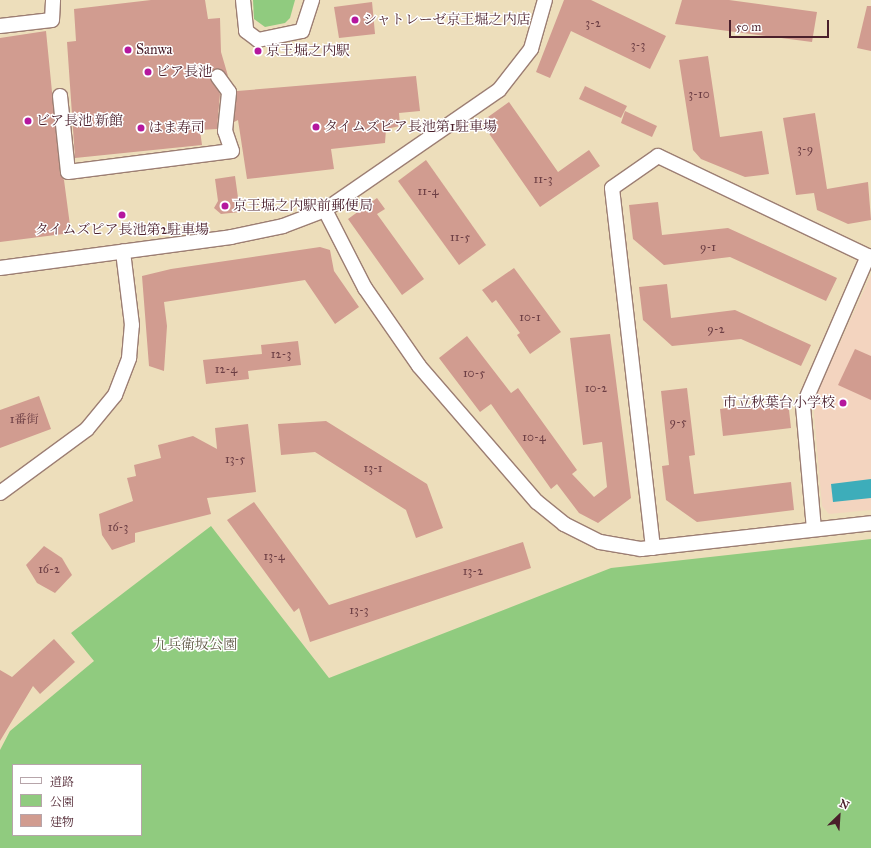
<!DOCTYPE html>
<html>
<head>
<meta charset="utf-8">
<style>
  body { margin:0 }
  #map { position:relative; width:871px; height:848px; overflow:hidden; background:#eddebb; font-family:"IM FELL Great Primer","Noto Serif JP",serif }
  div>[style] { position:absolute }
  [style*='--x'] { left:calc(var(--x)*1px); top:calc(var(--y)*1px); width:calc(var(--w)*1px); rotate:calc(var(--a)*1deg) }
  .built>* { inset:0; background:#f3d4bf }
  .green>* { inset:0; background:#90cb7f }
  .water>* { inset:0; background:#3dadba }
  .building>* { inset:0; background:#d19c90 }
  .roads { filter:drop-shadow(1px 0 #9c7e73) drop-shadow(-1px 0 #9c7e73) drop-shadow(0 1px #9c7e73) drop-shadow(0 -1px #9c7e73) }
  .minor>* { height:14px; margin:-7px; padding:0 7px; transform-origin:7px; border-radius:7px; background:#fff }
  .dots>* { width:11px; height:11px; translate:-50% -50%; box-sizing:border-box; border:2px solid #fff; border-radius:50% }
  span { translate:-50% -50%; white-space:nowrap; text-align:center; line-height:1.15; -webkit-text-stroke:3px #fff; paint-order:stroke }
  .number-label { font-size:12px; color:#6c3e44 }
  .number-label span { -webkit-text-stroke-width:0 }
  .poi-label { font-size:14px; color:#4a1f2b }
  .left { translate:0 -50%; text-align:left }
  .right { translate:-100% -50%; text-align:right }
  .park-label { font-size:14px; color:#625b48 }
  .legend { position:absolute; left:12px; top:764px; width:130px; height:72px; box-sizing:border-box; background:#fff; border:1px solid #b7a5aa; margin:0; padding:5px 7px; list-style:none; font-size:12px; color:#4a1f2b }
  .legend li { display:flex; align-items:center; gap:8px; height:20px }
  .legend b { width:20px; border:1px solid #b7a5aa }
  .north { position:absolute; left:819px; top:796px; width:40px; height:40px; -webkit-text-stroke:3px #fff; paint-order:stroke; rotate:25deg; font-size:11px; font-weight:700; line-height:16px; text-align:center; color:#4a1f2b }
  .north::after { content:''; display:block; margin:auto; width:14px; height:18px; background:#4a1f2b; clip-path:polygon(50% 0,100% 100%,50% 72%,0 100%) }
  .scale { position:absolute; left:729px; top:20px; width:100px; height:18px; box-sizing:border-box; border:2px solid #4a1f2b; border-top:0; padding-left:5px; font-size:12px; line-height:14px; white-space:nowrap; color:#4a1f2b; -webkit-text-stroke:3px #fff; paint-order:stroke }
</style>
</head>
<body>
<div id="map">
  <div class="built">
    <i style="clip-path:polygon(871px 275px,871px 510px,829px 514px,822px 506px,814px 413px,817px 393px)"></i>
  </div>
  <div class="green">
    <i style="clip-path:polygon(253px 0,295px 0,290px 18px,285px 23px,265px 27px,254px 19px)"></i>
    <i style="clip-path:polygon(evenodd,211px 526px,329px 678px,611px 568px,871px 539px,871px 848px,0 848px,0 750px,10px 731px,94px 661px,71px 633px,211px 526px,13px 765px,141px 765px,141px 835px,13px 835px,13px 765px)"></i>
  </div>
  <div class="water">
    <i style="clip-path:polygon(871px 479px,871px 498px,833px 502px,831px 484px)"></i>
  </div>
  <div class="building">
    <i style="clip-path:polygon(151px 0,205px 0,208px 19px,220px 18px,221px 52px,228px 76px,217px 69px,210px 74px,220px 94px,217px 129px,200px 130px,202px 145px,75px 158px,67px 42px,76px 41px,74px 9px)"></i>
    <i style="clip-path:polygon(564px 0,591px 0,666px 36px,650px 69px,571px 31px,550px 78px,536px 72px)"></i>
    <i style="clip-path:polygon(682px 0,729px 0,817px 12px,812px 42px,675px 24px)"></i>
    <i style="clip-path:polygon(372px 2px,375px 34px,339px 38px,334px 7px)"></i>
    <i style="clip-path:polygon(867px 6px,871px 6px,871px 51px,857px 48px)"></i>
    <i style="clip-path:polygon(46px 31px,60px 173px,64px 180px,71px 233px,0 242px,0 38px)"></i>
    <i style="clip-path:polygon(708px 56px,720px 137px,762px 131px,769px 174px,745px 177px,701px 159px,693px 150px,679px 60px)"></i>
    <i style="clip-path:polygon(416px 76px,420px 111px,399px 113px,400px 126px,386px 129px,385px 143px,331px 149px,334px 169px,247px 179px,238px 120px,234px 122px,237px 91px)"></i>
    <i style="clip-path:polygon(585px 86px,627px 106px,621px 118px,579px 99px)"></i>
    <i style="clip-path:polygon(509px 102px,558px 172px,589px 150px,600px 166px,540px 207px,481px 122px)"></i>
    <i style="clip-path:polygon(625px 111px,657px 126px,652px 137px,621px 123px)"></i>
    <i style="clip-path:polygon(815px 113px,827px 189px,868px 182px,871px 220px,848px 224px,817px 210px,814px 193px,796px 195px,783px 118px)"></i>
    <i style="clip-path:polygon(426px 160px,486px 245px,459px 265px,398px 181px)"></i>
    <i style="clip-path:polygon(235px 176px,240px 212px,221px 214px,214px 208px,218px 201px,215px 179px)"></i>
    <i style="clip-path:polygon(377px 198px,385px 209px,377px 214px,424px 279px,402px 295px,348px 219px)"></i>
    <i style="clip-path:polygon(658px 202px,662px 235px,728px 228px,837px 278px,826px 301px,730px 257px,664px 265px,633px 239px,629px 205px)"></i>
    <i style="clip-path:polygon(320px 247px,330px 250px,334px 271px,359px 307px,335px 324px,305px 280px,164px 302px,167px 326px,164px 371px,149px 366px,142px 276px,171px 269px)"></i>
    <i style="clip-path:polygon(514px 268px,561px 332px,530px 354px,517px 335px,520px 333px,496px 300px,492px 303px,482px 290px)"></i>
    <i style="clip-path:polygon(667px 284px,671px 318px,735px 310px,811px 345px,801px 366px,741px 339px,672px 346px,643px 320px,639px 287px)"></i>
    <i style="clip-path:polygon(610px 334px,631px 498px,598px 523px,579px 513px,557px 484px,551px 489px,491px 404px,480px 412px,439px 358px,467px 336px,511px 393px,518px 388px,577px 470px,572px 474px,594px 497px,607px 487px,602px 442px,583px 445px,570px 338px)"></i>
    <i style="clip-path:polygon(298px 341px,301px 365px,248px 371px,249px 379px,206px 384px,203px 360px,262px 354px,261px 345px)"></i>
    <i style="clip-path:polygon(855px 349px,871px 356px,871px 400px,838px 385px)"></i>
    <i style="clip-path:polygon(687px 388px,695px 455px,689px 456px,694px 494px,791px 482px,794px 510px,697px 522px,666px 500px,662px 466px,669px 465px,661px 391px)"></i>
    <i style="clip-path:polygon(39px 396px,51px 429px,0 448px,0 410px)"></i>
    <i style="clip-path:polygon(788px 401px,791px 428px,723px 436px,720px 409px)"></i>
    <i style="clip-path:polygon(326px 421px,427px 484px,443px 528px,416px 538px,406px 510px,315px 452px,281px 455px,278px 424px)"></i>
    <i style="clip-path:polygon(248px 424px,256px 492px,207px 498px,211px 514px,135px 533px,135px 542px,112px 550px,102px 535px,99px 514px,133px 501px,127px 478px,136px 476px,134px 465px,161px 458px,158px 445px,193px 436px,217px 449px,215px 428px)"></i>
    <i style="clip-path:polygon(254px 502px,329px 605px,523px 542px,531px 568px,310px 642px,299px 608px,294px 612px,227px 520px)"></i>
    <i style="clip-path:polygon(44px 546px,62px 558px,72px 575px,55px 593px,37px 583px,26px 565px)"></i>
    <i style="clip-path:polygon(54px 639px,75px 662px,40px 694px,33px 686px,0 741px,0 670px,12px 677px)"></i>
  </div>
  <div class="roads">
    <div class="minor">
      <i style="--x:243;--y:0;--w:31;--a:84"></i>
      <i style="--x:246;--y:31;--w:15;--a:37"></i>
      <i style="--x:258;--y:40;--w:45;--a:-11.6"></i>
      <i style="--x:302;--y:31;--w:33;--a:-72"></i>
      <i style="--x:0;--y:26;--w:52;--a:-6.6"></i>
      <i style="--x:52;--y:20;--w:20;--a:-87"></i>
      <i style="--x:60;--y:96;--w:76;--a:84"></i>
      <i style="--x:68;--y:172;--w:165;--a:-7.3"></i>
      <i style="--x:232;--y:151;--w:21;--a:-109"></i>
      <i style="--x:225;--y:131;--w:39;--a:-84"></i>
      <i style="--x:229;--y:92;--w:19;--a:-126"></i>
      <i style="--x:325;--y:210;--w:88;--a:62.9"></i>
      <i style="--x:365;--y:288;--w:95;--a:55.3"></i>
      <i style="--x:419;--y:366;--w:180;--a:49.1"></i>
      <i style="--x:537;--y:502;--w:35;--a:39"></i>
      <i style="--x:564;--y:524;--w:40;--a:26.6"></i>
      <i style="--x:600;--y:542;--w:42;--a:9.7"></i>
      <i style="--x:641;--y:549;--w:231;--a:-6.4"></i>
      <i style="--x:0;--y:268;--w:233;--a:-7.6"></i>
      <i style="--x:231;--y:237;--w:53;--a:-11.9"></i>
      <i style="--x:283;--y:226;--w:45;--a:-20.9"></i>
      <i style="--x:325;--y:210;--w:211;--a:-34.6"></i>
      <i style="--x:499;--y:90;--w:52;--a:-52"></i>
      <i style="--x:531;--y:49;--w:51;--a:-74.1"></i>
      <i style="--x:0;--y:493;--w:108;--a:-36.3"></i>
      <i style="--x:87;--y:429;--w:44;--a:-50.5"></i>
      <i style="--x:115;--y:395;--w:40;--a:-69"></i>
      <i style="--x:129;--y:358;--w:33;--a:-85"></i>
      <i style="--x:132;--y:325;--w:74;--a:-97"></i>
      <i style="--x:653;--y:548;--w:362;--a:-96.5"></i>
      <i style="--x:612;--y:188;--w:56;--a:-34.8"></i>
      <i style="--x:658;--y:156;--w:233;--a:25.5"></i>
      <i style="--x:868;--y:256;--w:163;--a:113.4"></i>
      <i style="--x:803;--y:406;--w:123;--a:84.9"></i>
    </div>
  </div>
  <div class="dots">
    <i style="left:355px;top:20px;background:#b5179e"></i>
    <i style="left:128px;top:50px;background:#b5179e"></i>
    <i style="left:258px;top:51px;background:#b5179e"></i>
    <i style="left:148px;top:72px;background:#b5179e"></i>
    <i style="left:28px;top:121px;background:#b5179e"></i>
    <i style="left:316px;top:127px;background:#b5179e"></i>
    <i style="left:141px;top:128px;background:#b5179e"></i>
    <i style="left:225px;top:206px;background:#b5179e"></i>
    <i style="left:122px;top:215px;background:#b5179e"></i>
    <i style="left:843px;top:403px;background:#b5179e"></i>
  </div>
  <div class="number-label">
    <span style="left:593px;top:24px">3-2</span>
    <span style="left:638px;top:46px">3-3</span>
    <span style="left:699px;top:95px">3-10</span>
    <span style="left:805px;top:150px">3-9</span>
    <span style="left:543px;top:180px">11-3</span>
    <span style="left:428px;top:192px">11-4</span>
    <span style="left:460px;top:238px">11-5</span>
    <span style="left:708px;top:248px">9-1</span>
    <span style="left:530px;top:318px">10-1</span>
    <span style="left:716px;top:330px">9-2</span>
    <span style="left:281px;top:355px">12-3</span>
    <span style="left:226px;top:370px">12-4</span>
    <span style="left:474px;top:374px">10-5</span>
    <span style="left:596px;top:389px">10-2</span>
    <span style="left:24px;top:420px">1番街</span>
    <span style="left:678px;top:423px">9-5</span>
    <span style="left:534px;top:438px">10-4</span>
    <span style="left:235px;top:460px">13-5</span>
    <span style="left:373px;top:469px">13-1</span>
    <span style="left:118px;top:528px">16-3</span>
    <span style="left:274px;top:557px">13-4</span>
    <span style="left:49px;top:570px">16-2</span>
    <span style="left:473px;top:572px">13-2</span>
    <span style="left:359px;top:611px">13-3</span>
  </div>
  <div class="poi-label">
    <span class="left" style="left:363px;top:20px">シャトレーゼ京王堀之内店</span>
    <span class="left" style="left:136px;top:50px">Sanwa</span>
    <span class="left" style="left:266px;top:51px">京王堀之内駅</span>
    <span class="left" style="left:156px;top:72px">ビア長池</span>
    <span class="left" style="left:36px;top:121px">ビア長池 新館</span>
    <span class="left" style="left:324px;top:127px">タイムズピア長池第1駐車場</span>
    <span class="left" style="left:149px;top:128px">はま寿司</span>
    <span class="left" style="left:233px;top:206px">京王堀之内駅前郵便局</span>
    <span style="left:122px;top:230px">タイムズピア長池第2駐車場</span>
    <span class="right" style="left:835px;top:403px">市立秋葉台小学校</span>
  </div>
  <div class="park-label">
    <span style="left:195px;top:645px">九兵衛坂公園</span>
  </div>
  <ul class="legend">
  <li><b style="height:5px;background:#fff"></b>道路</li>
  <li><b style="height:11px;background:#90cb7f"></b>公園</li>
  <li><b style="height:11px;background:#d19c90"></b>建物</li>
  </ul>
  <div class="north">N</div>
  <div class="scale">50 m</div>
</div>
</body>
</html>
